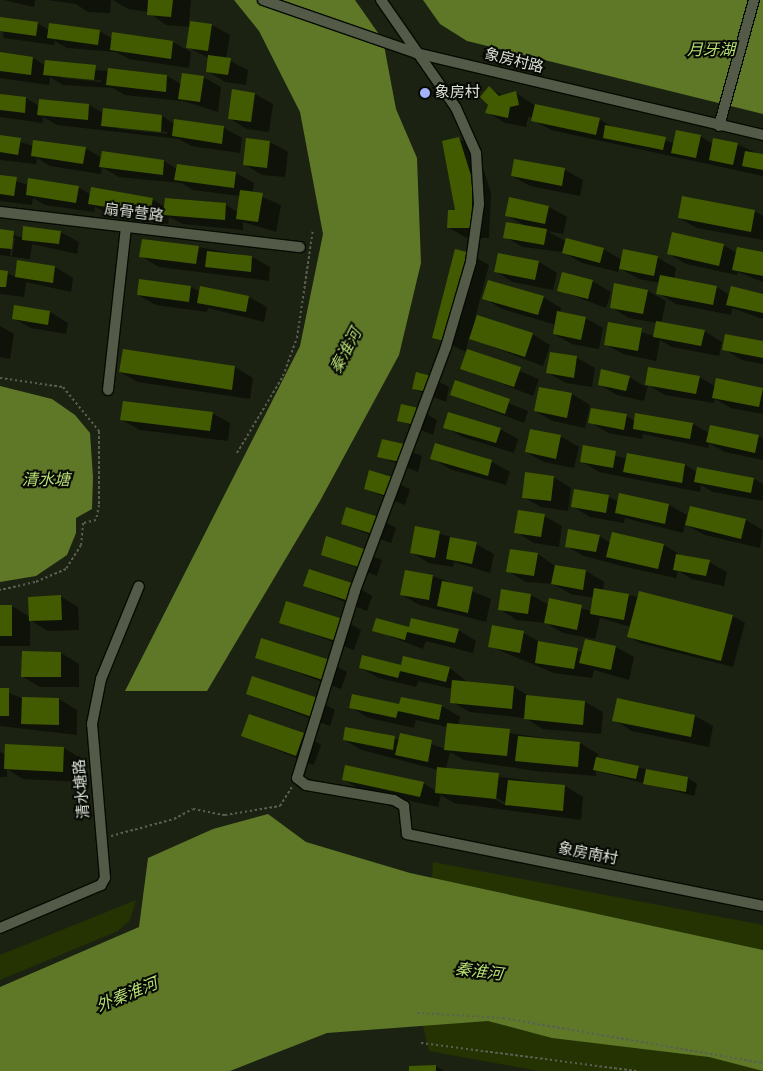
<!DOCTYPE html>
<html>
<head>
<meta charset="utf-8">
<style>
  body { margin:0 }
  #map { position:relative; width:763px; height:1071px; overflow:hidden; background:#1b2211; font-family:Jost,"Noto Sans SC",sans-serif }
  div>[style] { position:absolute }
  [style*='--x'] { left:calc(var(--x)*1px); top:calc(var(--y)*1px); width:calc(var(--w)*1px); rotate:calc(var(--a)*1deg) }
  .green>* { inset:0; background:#253303 }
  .water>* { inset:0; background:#5e7828 }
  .shadow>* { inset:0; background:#0007 }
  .building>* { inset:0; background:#435b00 }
  .path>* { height:2px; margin-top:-1px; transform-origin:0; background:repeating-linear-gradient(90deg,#5a6051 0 2.5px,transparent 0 5px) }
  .roads { filter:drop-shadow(1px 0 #060b01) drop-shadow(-1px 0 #060b01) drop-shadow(0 1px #060b01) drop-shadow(0 -1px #060b01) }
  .minor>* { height:10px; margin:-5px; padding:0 5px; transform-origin:5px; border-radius:5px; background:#535a48 }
  .dots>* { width:14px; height:14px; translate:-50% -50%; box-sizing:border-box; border:2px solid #070a04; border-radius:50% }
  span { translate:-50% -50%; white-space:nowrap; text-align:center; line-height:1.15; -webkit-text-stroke:4px #070a04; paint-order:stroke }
  .street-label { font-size:15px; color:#dde2d7 }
  .poi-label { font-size:15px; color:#dde2d7 }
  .left { translate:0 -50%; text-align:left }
  .water-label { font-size:16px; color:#b8df73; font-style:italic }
</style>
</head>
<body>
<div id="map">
  <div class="green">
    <i style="clip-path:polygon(433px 862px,763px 925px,763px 1071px,539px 1071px,429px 1051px,423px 1026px)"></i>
    <i style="clip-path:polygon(136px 900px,130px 920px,118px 931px,0 980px,0 955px)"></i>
  </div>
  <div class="water">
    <i style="clip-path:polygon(234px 0,355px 0,383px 40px,396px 109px,417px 158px,421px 263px,399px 355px,320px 501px,207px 691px,125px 691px,300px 346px,323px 234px,300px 112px,259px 31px)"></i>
    <i style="clip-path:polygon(423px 0,763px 0,763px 114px,467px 41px,440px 24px)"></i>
    <i style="clip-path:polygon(0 386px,52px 399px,75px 415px,90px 433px,93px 477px,92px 509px,76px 518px,76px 533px,67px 555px,36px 576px,0 582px)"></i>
    <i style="clip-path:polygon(268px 814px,306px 842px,410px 873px,763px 950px,763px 1071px,709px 1057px,552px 1038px,488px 1021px,327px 1033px,230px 1071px,0 1071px,0 987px,139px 927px,148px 858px,213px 829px)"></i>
  </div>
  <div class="shadow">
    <i style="clip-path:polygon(4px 0,35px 0,34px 7px)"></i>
    <i style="clip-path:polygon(48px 0,111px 0,110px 13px,88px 12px,76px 4px)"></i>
    <i style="clip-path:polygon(113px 0,191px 0,189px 22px,212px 25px,230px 35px,226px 59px,248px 70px,246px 85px,225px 82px,207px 71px,209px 58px,187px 47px,190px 27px,166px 25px,148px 12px,128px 9px)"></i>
    <i style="clip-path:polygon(0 18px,37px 23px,49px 30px,99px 31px,113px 39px,173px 42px,191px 52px,189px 68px,129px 59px,116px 52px,67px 48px,55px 41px,54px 45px,4px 38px)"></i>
    <i style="clip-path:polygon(evenodd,0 54px,33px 58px,46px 66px,167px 76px,181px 84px,203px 77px,221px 87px,218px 112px,183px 101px,125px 95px,113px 88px,63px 85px,50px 77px,49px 85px,0 78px,0 54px,62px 76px,101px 80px,101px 82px,62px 78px,62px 76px)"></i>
    <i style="clip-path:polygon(489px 88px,503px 96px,516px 93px,534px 105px,599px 119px,614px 128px,674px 143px,700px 136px,713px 144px,737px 144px,763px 156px,763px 176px,551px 130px,533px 120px,534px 116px,528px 117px,526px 127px,505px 123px,487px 112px)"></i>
    <i style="clip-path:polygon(255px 94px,273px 104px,269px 132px,247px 129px,229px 118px)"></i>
    <i style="clip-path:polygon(evenodd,0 95px,26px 98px,39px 106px,40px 100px,89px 105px,103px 113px,162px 116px,175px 124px,224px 128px,242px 138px,240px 153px,191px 146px,179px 139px,57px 125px,43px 117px,43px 123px,0 117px,0 95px,119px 126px,167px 132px,167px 134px,119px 129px,119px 126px)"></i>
    <i style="clip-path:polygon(0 136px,34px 146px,85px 148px,102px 158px,103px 152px,164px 161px,177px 169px,236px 173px,254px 183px,253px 193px,281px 205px,276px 232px,243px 222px,243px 230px,183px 224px,169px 217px,168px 224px,108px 214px,95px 207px,94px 212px,45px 205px,33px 198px,32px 205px,0 201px,0 176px,28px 185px,78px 187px,91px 195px,152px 199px,165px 207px,166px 199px,226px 205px,238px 212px,240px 196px,193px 190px,181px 183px,119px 177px,102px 167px,101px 174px,50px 166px,37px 158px,36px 164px,0 160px)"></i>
    <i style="clip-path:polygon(247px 139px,270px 142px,288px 152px,285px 177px,262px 175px,244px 164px)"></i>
    <i style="clip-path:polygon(459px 139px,477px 149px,491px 193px,489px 238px,467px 238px,449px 228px,456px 211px)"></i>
    <i style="clip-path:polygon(515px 161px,565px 170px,583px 180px,580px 196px,530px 186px,512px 176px)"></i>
    <i style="clip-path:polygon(549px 207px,567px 217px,563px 234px,547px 231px,567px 242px,603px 249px,622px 260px,624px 251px,658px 258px,676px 268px,674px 279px,716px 287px,730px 295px,763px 295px,763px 319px,732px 308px,731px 315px,676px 304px,658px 293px,660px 283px,639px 279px,619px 268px,618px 272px,582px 263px,563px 252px,523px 247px,505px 237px,526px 226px,506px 215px)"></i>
    <i style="clip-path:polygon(754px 211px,763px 216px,763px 240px,697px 228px,679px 218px)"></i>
    <i style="clip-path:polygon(evenodd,0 231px,24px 238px,60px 232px,79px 242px,77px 254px,32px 244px,30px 259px,0 255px,0 231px,12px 238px,15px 238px,12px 256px,10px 255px,12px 238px)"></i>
    <i style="clip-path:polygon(723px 245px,737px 253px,763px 253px,763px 282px,738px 272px,737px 275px,686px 264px,668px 253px)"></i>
    <i style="clip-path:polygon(198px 247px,252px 257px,270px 267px,269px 281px,159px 267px,141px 256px)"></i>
    <i style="clip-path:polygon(471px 255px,489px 265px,474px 322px,532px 334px,550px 345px,543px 366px,469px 338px,466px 350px,539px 379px,533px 396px,462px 368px,467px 352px,433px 337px)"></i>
    <i style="clip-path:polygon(18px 262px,55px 267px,73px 278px,71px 292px,26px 282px,24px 297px,0 294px,0 271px,16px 277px)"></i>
    <i style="clip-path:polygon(539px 262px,557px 273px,553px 290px,513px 282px,495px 271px)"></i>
    <i style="clip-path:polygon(592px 281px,611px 292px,606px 308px,558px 290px)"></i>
    <i style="clip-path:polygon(191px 287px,200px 292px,249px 297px,267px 307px,264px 322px,208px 308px,207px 312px,156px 305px,138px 295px)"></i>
    <i style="clip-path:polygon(648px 291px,666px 301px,661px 323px,704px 331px,722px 342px,719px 356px,672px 347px,660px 340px,656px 361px,623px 354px,605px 344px,609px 323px,654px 336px,657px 323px,629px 318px,611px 307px)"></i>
    <i style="clip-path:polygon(543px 297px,561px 308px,560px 313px,585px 318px,603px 328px,599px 349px,572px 344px,554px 334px,556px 325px,502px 309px,484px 298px)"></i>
    <i style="clip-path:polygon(50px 312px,68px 323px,66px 334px,31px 328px,13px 318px)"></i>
    <i style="clip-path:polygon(0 326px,14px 334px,10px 359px,0 357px)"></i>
    <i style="clip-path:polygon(763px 343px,763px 364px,742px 360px,724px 349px)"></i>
    <i style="clip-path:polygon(124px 350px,235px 367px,253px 378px,250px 399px,138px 382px,120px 372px)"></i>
    <i style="clip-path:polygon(551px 353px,577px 358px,595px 368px,592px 387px,566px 383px,548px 373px)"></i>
    <i style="clip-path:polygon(649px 368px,699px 377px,715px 386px,717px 380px,763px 389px,763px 414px,731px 408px,715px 399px,714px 403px,665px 395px,648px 385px,644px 401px,617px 395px,599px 384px,629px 377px,646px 387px)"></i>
    <i style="clip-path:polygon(430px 377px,449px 387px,446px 402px,414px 389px)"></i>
    <i style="clip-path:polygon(456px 382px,528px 411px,524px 423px,451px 395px)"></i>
    <i style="clip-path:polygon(540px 388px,572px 394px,590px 405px,585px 428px,553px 421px,535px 411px)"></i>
    <i style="clip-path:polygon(419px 410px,437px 420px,433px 435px,398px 420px)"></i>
    <i style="clip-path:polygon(212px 413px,230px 423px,228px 441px,140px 430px,122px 420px)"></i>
    <i style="clip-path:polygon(626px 416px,635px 421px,693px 424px,709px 433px,711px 426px,759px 436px,763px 439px,763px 460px,725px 452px,709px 443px,708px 448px,643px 434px,642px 439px,608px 433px,590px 422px)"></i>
    <i style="clip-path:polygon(445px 427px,500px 429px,518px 439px,514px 453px,463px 437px)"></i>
    <i style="clip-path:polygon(560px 436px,579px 447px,574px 468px,544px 462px,526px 452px)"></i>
    <i style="clip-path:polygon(383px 440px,422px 456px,418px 472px,379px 456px)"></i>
    <i style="clip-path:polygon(436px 445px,492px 462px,510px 472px,506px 485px,450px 469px,432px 458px)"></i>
    <i style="clip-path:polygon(584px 447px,627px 459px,628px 455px,685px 465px,697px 472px,698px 468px,754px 479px,763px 484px,763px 501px,713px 492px,701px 485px,700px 492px,599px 472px,581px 461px)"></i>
    <i style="clip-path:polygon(370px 472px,410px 489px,405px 505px,365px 489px)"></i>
    <i style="clip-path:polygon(553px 477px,571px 488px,568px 511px,541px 507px,523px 497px)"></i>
    <i style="clip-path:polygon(620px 494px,669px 505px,689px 516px,691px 507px,746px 520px,763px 530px,760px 548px,705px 535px,685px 524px,683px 533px,625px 518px,624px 523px,590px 517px,572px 506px,609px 497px,619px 502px)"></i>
    <i style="clip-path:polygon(544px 516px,562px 526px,559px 547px,534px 543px,516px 532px)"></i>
    <i style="clip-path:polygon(378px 518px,396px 528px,391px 543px,342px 524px)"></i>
    <i style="clip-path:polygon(416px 527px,476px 544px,494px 554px,490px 573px,454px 562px,453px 567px,429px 563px,411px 552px)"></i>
    <i style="clip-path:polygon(599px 536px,611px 543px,664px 545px,682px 556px,709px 562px,727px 572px,724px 586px,692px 579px,678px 571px,676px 578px,626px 567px,584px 556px,566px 546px)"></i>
    <i style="clip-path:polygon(327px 538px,382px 560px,377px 576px,322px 554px)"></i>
    <i style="clip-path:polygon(538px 554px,555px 566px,586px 571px,604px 582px,603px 590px,732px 616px,745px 623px,733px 667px,640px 643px,628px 636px,631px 627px,600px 618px,595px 639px,563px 633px,546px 623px,517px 620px,499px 609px,502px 590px,531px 595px,549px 605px,550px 600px,591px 611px,594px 598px,571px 594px,553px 584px,526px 582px,508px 571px)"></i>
    <i style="clip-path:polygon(433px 576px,491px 599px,486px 622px,420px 605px,402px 595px)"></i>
    <i style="clip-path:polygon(354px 585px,372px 596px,367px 611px,305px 586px)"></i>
    <i style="clip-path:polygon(60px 596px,78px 607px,79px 630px,48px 631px,30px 620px,30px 646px,0 646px,0 606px,12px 606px,30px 617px)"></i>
    <i style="clip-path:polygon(343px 620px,361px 630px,354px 650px,281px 622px)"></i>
    <i style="clip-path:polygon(410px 629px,458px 630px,476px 641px,473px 653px,426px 641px,423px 649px,374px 630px)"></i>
    <i style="clip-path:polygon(523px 633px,542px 643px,583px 652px,586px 640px,616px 647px,634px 657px,629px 680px,594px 670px,592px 678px,554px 673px,489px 646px)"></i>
    <i style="clip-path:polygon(61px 653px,79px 664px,79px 687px,40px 687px,22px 676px)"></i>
    <i style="clip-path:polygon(256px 657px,329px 662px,347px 672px,341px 689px)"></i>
    <i style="clip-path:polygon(361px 668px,450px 668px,467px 682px,514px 687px,531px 697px,585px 702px,603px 712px,601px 734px,543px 729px,525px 718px,470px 712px,452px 702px,453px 689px,418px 681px,416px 687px,379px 678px)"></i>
    <i style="clip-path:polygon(0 689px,24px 699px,59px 699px,77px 710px,77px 735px,0 726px)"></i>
    <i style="clip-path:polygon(247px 694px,317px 700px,335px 710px,330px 726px)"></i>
    <i style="clip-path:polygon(evenodd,402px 698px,442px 706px,460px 717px,458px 726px,580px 743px,598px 754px,597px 759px,688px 778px,697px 784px,694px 796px,596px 771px,596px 776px,535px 771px,464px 760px,450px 752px,446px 769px,565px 786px,583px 797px,581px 820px,454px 803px,441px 795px,438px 807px,361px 790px,343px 779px,423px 783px,436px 791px,438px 770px,362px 750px,344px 740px,346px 728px,400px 740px,401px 734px,446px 749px,448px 727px,416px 720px,414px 728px,369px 718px,350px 707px,400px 705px,402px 698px,492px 795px,507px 804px,507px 806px,490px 797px,492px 795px)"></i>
    <i style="clip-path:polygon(618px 700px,695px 716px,713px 726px,709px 747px,632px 731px,614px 720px)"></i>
    <i style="clip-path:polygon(303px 734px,321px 745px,314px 765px,242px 736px)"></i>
    <i style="clip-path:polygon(64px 748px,82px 759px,81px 782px,23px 779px,7px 769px,7px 777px,0 777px,0 752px,6px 755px)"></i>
    <i style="clip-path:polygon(436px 1066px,444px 1071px,410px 1071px)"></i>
  </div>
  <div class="building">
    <i style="clip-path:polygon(148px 0,173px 0,171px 17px,147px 15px)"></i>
    <i style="clip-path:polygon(0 17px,38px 22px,36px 36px,0 31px)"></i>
    <i style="clip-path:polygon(190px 21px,212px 24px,208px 51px,186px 48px)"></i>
    <i style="clip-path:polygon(49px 23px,100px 30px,98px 45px,47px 38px)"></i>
    <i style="clip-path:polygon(112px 32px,173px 41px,171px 59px,110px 50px)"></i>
    <i style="clip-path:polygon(0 52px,33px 57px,31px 75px,0 71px)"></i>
    <i style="clip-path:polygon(208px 55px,231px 58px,228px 75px,206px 72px)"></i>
    <i style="clip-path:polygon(45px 60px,96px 65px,94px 80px,43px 75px)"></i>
    <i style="clip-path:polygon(108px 68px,167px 75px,166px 92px,106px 85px)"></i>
    <i style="clip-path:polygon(182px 73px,204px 76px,200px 102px,178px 99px)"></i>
    <i style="clip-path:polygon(489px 86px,499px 96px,516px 91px,519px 105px,510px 107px,508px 118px,485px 113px,488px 105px,480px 97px)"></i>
    <i style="clip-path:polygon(232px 89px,255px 93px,251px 122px,228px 119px)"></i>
    <i style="clip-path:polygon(0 94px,26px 97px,25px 113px,0 110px)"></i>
    <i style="clip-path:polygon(39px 99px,89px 104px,88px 120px,37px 115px)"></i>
    <i style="clip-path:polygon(535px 104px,600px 118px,596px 135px,531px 121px)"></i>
    <i style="clip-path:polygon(103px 108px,162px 115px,161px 132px,101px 126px)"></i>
    <i style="clip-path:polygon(174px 119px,224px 126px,222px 144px,172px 136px)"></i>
    <i style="clip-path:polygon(605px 125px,666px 137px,663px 150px,603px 138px)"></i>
    <i style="clip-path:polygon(676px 130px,701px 135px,696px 158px,671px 153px)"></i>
    <i style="clip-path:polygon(0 135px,21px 138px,18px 155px,0 152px)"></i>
    <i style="clip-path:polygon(459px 137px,473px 182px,471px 228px,447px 228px,448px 210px,455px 210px,442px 141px)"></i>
    <i style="clip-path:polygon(246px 138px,270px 141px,267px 168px,243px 165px)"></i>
    <i style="clip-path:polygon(713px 138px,738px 143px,733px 165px,709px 160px)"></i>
    <i style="clip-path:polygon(33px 140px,86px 147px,83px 164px,31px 156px)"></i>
    <i style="clip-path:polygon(102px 151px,164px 160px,163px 175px,99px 167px)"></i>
    <i style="clip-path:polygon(745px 151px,763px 154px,763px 170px,742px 166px)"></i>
    <i style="clip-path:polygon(514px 159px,565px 168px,562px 186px,511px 176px)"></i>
    <i style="clip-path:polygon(177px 164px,236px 172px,234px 188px,174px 180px)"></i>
    <i style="clip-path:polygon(0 175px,17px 177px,14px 196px,0 194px)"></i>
    <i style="clip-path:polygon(28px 178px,79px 186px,76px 203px,26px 195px)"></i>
    <i style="clip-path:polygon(91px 187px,153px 198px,150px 214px,88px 204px)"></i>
    <i style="clip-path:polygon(240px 190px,263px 193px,258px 222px,236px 219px)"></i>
    <i style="clip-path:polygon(682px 196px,755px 210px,751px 232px,678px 218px)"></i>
    <i style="clip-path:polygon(509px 197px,549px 206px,545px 224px,505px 216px)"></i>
    <i style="clip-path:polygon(165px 198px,226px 203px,225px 220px,163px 215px)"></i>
    <i style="clip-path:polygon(506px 222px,547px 229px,544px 245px,503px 238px)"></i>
    <i style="clip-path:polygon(23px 226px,61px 231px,59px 244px,22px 240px)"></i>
    <i style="clip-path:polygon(0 229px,14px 231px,12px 249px,0 248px)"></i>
    <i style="clip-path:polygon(672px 232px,724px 244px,719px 266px,667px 254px)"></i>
    <i style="clip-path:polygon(566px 238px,604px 248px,600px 263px,562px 253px)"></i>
    <i style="clip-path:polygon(142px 239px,199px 246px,196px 264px,139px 257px)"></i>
    <i style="clip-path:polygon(737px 247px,763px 252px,763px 276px,732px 270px)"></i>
    <i style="clip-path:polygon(455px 249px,471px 253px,448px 342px,432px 338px)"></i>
    <i style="clip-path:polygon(623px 249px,658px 256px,654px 276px,619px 269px)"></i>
    <i style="clip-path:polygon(207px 251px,252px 256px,251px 272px,205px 267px)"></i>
    <i style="clip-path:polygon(498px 253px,539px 261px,535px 280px,494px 272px)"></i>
    <i style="clip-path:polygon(17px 260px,55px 266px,53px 283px,15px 277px)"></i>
    <i style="clip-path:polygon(0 270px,8px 271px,6px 287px,0 287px)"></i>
    <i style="clip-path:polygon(562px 272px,593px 280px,588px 299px,557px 291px)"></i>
    <i style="clip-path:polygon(660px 275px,717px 286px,713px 305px,656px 294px)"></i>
    <i style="clip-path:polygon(139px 279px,191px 286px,189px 302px,137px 295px)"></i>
    <i style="clip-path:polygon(488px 280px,544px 296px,538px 315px,482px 299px)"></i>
    <i style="clip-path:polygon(614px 283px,648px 290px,643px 314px,610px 308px)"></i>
    <i style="clip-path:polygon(200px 286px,249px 296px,246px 312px,197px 303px)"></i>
    <i style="clip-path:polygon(731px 286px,763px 294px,763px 313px,726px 305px)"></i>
    <i style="clip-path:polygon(14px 305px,50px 311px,48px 325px,12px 319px)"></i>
    <i style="clip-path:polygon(557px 311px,586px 317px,581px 340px,553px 334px)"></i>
    <i style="clip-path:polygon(477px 315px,533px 333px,525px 357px,469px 339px)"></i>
    <i style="clip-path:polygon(656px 321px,705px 330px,701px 346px,653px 337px)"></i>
    <i style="clip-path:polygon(608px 322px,642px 328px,638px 351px,604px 345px)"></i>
    <i style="clip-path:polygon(725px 334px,763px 341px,763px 358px,722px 350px)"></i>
    <i style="clip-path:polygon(123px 349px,235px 366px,232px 390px,119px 372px)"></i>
    <i style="clip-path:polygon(467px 349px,521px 367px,514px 387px,460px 369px)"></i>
    <i style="clip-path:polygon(550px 352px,577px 356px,574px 378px,546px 373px)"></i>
    <i style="clip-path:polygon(648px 367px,700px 376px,696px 394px,645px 385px)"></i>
    <i style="clip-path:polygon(601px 369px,630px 376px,626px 391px,598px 385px)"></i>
    <i style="clip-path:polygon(416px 372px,431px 376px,428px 392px,412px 389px)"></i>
    <i style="clip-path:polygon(716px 378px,763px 388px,759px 407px,712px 398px)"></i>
    <i style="clip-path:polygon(455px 380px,510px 399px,505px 414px,450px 395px)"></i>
    <i style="clip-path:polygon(539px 387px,572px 393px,567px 418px,534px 411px)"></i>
    <i style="clip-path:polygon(123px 401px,213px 412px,210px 431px,120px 420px)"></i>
    <i style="clip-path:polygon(401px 404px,419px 408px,415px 425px,397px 421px)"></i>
    <i style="clip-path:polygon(591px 408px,627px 414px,624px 430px,588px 423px)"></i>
    <i style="clip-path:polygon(448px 412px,501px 428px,496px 443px,443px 428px)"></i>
    <i style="clip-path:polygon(635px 413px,693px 423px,690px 439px,633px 429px)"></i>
    <i style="clip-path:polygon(710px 425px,759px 435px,755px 453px,706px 442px)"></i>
    <i style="clip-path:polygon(530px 429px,561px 435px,556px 459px,525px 452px)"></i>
    <i style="clip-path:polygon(382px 439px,404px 444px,400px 462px,377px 457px)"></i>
    <i style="clip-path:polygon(435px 443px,492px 460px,488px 476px,430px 459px)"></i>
    <i style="clip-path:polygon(583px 445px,616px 451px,613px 468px,580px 462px)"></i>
    <i style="clip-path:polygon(627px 453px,685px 464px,682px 483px,623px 472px)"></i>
    <i style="clip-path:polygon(697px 467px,754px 478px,751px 493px,694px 482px)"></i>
    <i style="clip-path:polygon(369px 470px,392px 477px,387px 496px,364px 489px)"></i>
    <i style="clip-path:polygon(525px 472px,554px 476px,551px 501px,522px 498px)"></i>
    <i style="clip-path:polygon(574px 489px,609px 495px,606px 513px,571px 507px)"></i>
    <i style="clip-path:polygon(619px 493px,669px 504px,665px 524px,615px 513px)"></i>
    <i style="clip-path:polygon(690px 506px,746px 519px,741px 539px,685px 525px)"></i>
    <i style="clip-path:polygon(346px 507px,379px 517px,373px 534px,341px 524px)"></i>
    <i style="clip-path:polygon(518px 510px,545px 514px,541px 537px,514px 533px)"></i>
    <i style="clip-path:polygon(415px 526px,440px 531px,435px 558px,410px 553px)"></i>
    <i style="clip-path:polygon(568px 529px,600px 535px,596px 552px,565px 547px)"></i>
    <i style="clip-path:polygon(612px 532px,664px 544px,658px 569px,606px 557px)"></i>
    <i style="clip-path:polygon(326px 536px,364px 549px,358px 567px,321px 555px)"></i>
    <i style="clip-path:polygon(450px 537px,477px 542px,472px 564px,446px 559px)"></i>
    <i style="clip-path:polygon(510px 549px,538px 553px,534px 576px,506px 572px)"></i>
    <i style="clip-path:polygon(676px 554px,710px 560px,706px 576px,673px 570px)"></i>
    <i style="clip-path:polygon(555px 565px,586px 570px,583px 590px,551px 584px)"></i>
    <i style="clip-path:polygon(309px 569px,355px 584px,349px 601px,303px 586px)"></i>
    <i style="clip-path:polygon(405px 570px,433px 575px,429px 600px,400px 595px)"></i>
    <i style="clip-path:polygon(442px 581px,473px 587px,468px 613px,437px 606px)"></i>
    <i style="clip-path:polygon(594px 588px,629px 594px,624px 620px,590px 614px)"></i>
    <i style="clip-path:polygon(501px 589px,531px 594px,528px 614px,498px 610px)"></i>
    <i style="clip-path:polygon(639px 591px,733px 615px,721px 661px,627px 637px)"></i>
    <i style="clip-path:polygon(61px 595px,62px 620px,29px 621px,28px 597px)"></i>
    <i style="clip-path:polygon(549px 598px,582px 605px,577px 630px,544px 623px)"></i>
    <i style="clip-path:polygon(286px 601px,343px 619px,336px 641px,279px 623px)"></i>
    <i style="clip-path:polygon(0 605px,12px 605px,12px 636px,0 636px)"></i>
    <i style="clip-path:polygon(376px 618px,409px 627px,411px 618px,459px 629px,455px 643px,407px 632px,405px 640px,372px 631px)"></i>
    <i style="clip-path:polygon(492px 625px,524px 631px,520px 653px,488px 647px)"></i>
    <i style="clip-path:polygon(261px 638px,330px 660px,323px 680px,255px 658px)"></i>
    <i style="clip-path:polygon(585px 639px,616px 646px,611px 670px,579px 663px)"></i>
    <i style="clip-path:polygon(538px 641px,578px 648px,574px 669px,535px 663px)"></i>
    <i style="clip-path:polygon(22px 651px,61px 652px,61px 677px,21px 677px)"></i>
    <i style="clip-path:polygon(362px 655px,401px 665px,403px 656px,450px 667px,446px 682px,400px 671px,398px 678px,359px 668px)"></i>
    <i style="clip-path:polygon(252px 676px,318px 698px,312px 717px,246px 694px)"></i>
    <i style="clip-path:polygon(452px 680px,514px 686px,512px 709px,450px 703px)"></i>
    <i style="clip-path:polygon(0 688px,9px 688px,9px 716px,0 716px)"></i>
    <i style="clip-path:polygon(352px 694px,399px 704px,401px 697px,442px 705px,439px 720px,398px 711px,396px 718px,349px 708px)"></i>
    <i style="clip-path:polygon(526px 695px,585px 701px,583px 725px,524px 719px)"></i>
    <i style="clip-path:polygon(22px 697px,59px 698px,59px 725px,21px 724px)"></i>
    <i style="clip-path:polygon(617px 698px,695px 715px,691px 737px,612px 721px)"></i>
    <i style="clip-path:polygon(249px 714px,304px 733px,296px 756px,241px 736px)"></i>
    <i style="clip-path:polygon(447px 723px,510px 729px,507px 756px,444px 750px)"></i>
    <i style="clip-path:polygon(345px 727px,395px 736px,393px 750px,343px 740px)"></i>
    <i style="clip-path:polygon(400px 733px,432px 740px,428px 762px,395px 755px)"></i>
    <i style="clip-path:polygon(518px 736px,580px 742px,578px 767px,515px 761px)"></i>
    <i style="clip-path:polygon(5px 744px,64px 747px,63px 772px,4px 769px)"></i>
    <i style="clip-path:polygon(596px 757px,639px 766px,636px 779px,593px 770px)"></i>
    <i style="clip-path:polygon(345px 765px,424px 782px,420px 797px,342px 780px)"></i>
    <i style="clip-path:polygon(437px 767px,499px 773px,496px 799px,435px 793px)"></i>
    <i style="clip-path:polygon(646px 769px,688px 777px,686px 792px,643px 784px)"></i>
    <i style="clip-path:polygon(508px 780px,565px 785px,563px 811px,505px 805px)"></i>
    <i style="clip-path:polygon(436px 1065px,436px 1071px,409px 1071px,409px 1066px)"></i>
  </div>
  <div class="path">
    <i style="--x:0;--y:378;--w:64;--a:8.1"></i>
    <i style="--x:63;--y:387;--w:57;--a:50.7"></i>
    <i style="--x:99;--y:431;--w:74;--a:90"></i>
    <i style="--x:99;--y:505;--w:15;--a:101"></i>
    <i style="--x:96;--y:520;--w:13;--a:167"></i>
    <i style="--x:83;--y:523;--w:22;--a:95"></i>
    <i style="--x:81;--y:545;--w:28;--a:122"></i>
    <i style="--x:66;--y:569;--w:34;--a:157"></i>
    <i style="--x:35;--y:582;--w:36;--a:167"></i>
    <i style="--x:237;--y:453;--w:90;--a:-59.1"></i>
    <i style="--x:283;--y:376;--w:40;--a:-69.8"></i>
    <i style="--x:297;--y:338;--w:109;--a:-81.6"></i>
    <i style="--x:111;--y:836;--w:65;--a:-15.1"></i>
    <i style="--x:174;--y:819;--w:21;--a:-28"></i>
    <i style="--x:193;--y:809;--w:33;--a:11"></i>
    <i style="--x:225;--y:815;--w:56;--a:-9.3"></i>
    <i style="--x:280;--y:806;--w:22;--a:-58"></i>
    <i style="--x:417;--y:1013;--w:86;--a:3.3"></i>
    <i style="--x:503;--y:1018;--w:264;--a:9.8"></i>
    <i style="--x:421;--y:1043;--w:217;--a:7.4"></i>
  </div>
  <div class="roads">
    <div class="minor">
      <i style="--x:263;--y:0;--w:162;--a:19.1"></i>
      <i style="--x:416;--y:53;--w:357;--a:13.3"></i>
      <i style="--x:381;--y:0;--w:131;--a:55.2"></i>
      <i style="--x:456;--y:108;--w:49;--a:66"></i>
      <i style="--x:476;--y:153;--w:51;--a:86.6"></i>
      <i style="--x:479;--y:204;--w:59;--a:97.9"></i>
      <i style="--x:471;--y:262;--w:89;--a:106.4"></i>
      <i style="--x:446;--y:347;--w:260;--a:110.5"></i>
      <i style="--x:355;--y:591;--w:196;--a:107.2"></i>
      <i style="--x:297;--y:778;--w:11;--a:38"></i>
      <i style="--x:306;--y:785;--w:89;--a:9.7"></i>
      <i style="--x:394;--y:800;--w:12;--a:31"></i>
      <i style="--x:404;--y:806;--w:28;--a:84"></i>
      <i style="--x:407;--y:834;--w:363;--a:11.4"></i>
      <i style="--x:719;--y:126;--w:131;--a:-74.5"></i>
      <i style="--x:0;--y:212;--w:302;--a:6.7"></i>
      <i style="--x:108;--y:390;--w:164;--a:-83.7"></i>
      <i style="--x:0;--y:928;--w:110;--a:-23.1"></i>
      <i style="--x:101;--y:885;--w:8;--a:-60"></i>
      <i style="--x:105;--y:878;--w:155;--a:-94.8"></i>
      <i style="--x:92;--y:724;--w:46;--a:-78.7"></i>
      <i style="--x:101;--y:679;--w:100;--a:-67.8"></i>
    </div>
  </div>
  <div class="dots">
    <i style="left:425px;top:93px;background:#a4b2fc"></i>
  </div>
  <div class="street-label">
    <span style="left:514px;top:61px;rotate:14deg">象房村路</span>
    <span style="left:134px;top:213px;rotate:7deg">扇骨营路</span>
    <span style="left:82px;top:789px;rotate:-95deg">清水塘路</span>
    <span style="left:588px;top:854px;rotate:11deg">象房南村</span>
  </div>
  <div class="poi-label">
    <span class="left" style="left:435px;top:93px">象房村</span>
  </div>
  <div class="water-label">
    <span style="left:711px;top:50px">月牙湖</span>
    <span style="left:346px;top:351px;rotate:-62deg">秦淮河</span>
    <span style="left:46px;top:480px">清水塘</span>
    <span style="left:479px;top:972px;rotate:7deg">秦淮河</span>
    <span style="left:127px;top:995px;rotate:-22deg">外秦淮河</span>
  </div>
</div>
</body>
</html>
